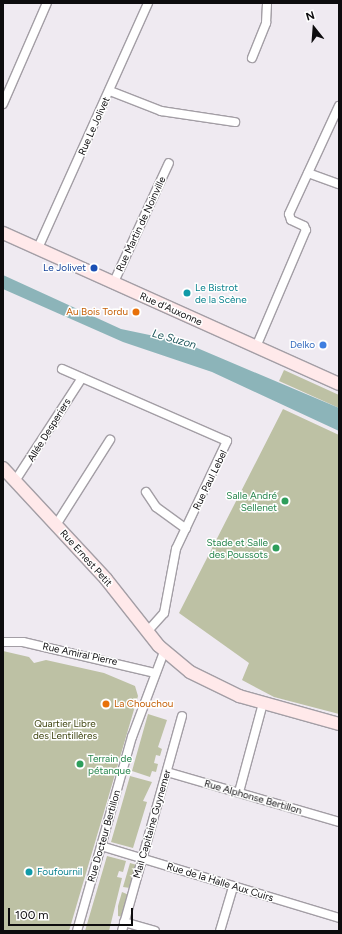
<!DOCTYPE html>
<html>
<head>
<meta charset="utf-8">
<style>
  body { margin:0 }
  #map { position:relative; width:342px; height:934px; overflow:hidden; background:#efeaf1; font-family:Figtree,sans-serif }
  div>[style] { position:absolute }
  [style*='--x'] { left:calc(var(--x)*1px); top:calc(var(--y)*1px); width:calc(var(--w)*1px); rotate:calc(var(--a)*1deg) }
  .green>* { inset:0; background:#bdc1a4 }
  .water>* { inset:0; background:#8cb4b9 }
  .roads { filter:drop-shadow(1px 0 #a39ea5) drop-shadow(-1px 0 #a39ea5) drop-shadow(0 1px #a39ea5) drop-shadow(0 -1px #a39ea5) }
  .street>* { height:8px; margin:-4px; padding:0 4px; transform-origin:4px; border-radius:4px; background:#fff }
  .secondary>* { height:12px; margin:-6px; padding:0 6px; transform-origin:6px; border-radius:6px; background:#ffe9ea }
  .dots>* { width:11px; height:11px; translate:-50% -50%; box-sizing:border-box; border:2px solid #fff; border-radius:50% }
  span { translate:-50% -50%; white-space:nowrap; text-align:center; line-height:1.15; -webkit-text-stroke:3px #fff; paint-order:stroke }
  .street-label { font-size:10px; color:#0d0c0e }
  .transit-label { font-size:10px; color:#164399 }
  .right { translate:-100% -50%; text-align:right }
  .culture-label { font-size:10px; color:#0d838f }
  .left { translate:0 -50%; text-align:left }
  .food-label { font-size:10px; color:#c56008 }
  .shop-label { font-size:10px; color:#366cbe }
  .leisure-label { font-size:10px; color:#27864d }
  .park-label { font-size:10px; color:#3d420d }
  .water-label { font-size:11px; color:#1e565c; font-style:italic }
  .frame { position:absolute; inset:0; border:4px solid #0d0c0e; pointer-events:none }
  .north { position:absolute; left:294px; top:8px; width:40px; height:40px; -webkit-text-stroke:3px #fff; paint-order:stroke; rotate:343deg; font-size:11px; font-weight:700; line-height:16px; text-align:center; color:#0d0c0e }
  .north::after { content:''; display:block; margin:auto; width:14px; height:18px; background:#0d0c0e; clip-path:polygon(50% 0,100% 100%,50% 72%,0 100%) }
  .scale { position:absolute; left:8px; top:908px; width:125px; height:18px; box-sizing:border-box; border:2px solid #0d0c0e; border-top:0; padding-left:5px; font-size:12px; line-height:14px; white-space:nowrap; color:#0d0c0e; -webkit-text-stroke:3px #fff; paint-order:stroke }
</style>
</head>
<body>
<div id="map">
  <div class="green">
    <i style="clip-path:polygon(284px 370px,339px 395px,339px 408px,279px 381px)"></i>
    <i style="clip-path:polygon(283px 409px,339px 435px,339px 714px,274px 697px,242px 680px,249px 663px,179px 613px)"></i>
    <i style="clip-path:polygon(3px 651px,29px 657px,34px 663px,46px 660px,104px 673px,135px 686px,138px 696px,69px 931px,3px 931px)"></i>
    <i style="clip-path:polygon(148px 714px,167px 720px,158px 747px,162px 749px,160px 756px,156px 755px,154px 763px,158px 764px,156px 772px,152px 771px,150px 777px,132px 771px)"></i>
    <i style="clip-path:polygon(130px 776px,152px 782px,143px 801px,147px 802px,133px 848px,111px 842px)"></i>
    <i style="clip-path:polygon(107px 856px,126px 861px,123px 872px,119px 871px,117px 877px,122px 878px,109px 931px,85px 931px)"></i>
    <i style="clip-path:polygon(130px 863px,137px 865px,130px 888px,123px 887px)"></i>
    <i style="clip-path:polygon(122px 892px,129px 895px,123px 917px,118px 916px,118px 906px)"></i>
  </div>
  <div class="water">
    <i style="clip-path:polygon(3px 275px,121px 329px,183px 342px,339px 408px,339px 431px,212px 372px,123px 342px,3px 289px)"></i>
  </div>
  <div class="roads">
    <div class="street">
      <i style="--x:252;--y:58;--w:38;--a:-68"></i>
      <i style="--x:266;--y:23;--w:20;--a:-87"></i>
      <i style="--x:110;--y:91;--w:55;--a:21.4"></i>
      <i style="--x:161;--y:111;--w:75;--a:8.5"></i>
      <i style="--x:3;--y:104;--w:110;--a:-66.5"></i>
      <i style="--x:308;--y:173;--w:33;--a:20"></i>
      <i style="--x:38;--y:248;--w:269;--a:-65.8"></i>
      <i style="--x:113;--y:284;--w:133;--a:-65.2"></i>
      <i style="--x:256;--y:347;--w:127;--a:-66.9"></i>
      <i style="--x:306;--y:230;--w:4;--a:-117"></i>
      <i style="--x:304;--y:226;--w:14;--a:-155"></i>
      <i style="--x:291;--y:220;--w:6;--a:-108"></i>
      <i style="--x:289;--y:214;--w:119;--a:-65.2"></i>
      <i style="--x:62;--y:369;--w:180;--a:23.6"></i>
      <i style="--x:227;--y:441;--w:119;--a:115.3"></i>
      <i style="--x:176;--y:549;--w:65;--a:100.6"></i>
      <i style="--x:164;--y:613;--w:25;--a:132"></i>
      <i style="--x:15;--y:481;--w:123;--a:-57"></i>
      <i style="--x:146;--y:492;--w:18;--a:56"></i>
      <i style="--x:156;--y:507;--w:37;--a:36"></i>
      <i style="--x:56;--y:525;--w:101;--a:-57.6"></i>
      <i style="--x:3;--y:642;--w:20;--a:0"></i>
      <i style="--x:23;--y:642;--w:136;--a:13.2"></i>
      <i style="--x:167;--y:772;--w:179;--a:16.2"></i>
      <i style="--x:239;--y:792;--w:92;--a:-74.9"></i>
      <i style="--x:101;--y:846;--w:249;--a:16.8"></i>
      <i style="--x:124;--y:922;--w:32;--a:16"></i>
      <i style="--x:77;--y:931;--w:202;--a:-74.2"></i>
      <i style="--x:132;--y:737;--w:91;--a:-69.4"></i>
      <i style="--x:122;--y:931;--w:223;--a:-74.4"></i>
      <i style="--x:220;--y:931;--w:46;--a:-73.5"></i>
    </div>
    <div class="secondary">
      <i style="--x:3;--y:233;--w:368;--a:24.2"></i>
      <i style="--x:3;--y:468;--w:151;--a:47.1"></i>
      <i style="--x:106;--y:579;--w:85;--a:51.7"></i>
      <i style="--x:159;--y:646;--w:40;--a:40"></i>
      <i style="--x:190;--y:672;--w:55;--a:26.1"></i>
      <i style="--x:239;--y:696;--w:104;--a:15.6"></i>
    </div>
  </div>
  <div class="dots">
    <i style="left:94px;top:268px;background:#1a4fb4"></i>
    <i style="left:187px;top:293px;background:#0f9aa8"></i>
    <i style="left:136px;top:312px;background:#e8710a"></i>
    <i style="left:323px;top:345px;background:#3f7fe0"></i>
    <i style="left:285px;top:501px;background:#2e9e5b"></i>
    <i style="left:276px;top:548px;background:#2e9e5b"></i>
    <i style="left:106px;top:704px;background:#e8710a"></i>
    <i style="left:80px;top:764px;background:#2e9e5b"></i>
    <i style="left:29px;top:872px;background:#0f9aa8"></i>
  </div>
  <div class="street-label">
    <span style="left:94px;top:126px;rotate:-66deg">Rue Le Jolivet</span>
    <span style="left:141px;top:224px;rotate:-65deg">Rue Martin de Noinville</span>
    <span style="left:171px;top:309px;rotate:24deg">Rue d'Auxonne</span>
    <span style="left:49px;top:430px;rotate:-58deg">Allée Desperiers</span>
    <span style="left:210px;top:480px;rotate:-64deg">Rue Paul Lebel</span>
    <span style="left:86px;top:558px;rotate:48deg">Rue Ernest Petit</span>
    <span style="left:80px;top:654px;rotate:12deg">Rue Amiral Pierre</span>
    <span style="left:253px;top:797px;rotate:16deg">Rue Alphonse Bertillon</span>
    <span style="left:152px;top:824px;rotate:-74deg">Mail Capitaine Guynemer</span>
    <span style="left:104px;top:836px;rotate:-74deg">Rue Docteur Bertillon</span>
    <span style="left:220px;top:882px;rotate:17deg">Rue de la Halle Aux Cuirs</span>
  </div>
  <div class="transit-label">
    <span class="right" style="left:86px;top:268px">Le Jolivet</span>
  </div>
  <div class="culture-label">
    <span class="left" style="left:195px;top:293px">Le Bistrot<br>de la Scène</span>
    <span class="left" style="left:37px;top:872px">Foufournil</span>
  </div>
  <div class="food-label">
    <span class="right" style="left:128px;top:312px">Au Bois Tordu</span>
    <span class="left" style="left:114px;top:704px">La Chouchou</span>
  </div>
  <div class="shop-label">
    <span class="right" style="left:315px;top:345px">Delko</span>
  </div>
  <div class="leisure-label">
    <span class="right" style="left:277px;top:501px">Salle André<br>Sellenet</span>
    <span class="right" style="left:268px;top:548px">Stade et Salle<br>des Poussots</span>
    <span class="left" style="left:88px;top:764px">Terrain de<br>pétanque</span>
  </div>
  <div class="park-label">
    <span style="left:65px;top:729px">Quartier Libre<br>des Lentillères</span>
  </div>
  <div class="water-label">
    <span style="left:174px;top:340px;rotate:16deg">Le Suzon</span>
  </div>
  <div class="frame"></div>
  <div class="north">N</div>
  <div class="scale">100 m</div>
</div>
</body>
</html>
